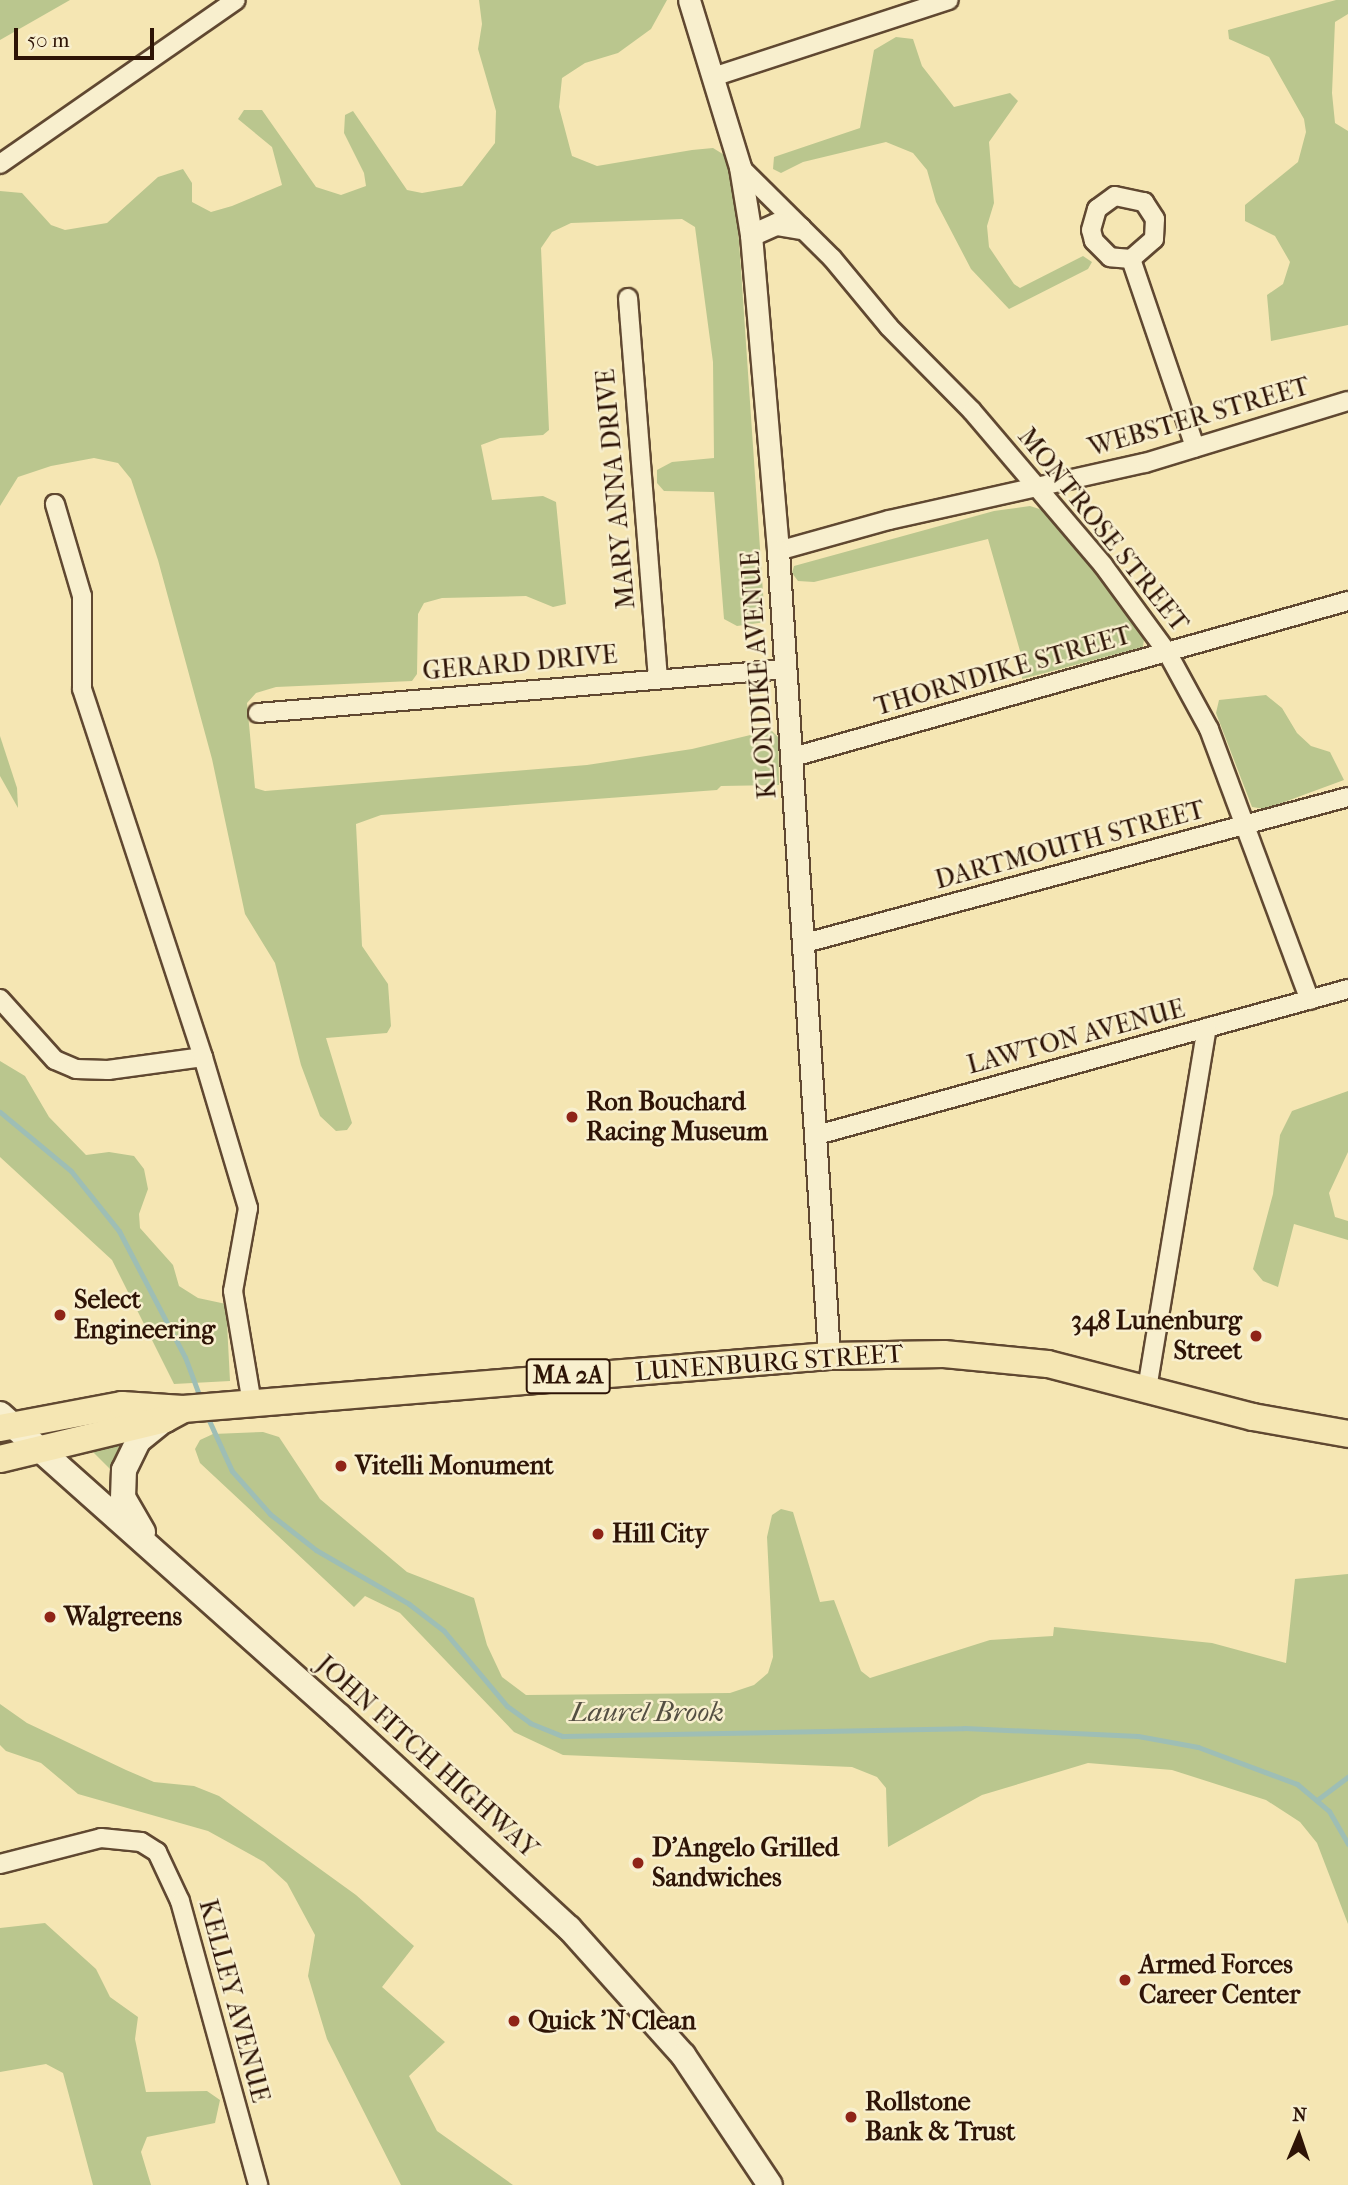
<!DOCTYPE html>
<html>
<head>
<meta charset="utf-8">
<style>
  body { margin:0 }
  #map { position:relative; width:1348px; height:2185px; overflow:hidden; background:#f5e6b3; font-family:"IM FELL French Canon",serif }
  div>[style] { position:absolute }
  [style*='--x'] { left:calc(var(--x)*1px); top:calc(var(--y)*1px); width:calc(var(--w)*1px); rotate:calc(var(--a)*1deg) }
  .green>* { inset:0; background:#bac68e }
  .stream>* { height:5px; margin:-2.5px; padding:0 2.5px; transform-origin:2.5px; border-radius:2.5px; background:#9ebeb5 }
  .roads { filter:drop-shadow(2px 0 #604831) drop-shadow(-2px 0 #604831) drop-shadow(0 2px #604831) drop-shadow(0 -2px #604831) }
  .minor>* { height:18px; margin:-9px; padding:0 9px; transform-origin:9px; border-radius:9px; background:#f8efce }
  .tertiary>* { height:21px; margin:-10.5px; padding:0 10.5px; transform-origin:10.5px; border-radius:10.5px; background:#f8efce }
  .secondary>* { height:24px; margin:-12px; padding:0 12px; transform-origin:12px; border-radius:12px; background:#f8efce }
  .primary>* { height:26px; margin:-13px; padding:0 13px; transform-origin:13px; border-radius:13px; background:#f5e6b3 }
  .dots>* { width:19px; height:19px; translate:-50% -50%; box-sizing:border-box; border:4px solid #f8efce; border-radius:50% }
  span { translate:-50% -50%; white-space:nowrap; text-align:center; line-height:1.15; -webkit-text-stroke:5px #f8efce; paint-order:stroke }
  .shield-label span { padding:2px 5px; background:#f8efce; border:2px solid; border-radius:5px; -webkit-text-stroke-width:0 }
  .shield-label { font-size:24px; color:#2e1406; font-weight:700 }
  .street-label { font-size:26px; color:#2e1406 }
  .poi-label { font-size:26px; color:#2e1406; font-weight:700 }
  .left { translate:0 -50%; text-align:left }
  .right { translate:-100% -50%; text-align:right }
  .water-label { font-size:28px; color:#555043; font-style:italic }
  .north { position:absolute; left:1264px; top:2101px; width:70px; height:70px; -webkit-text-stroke:5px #f8efce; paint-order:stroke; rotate:2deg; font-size:19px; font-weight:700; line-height:28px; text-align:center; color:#2e1406 }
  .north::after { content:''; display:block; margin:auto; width:24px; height:32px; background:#2e1406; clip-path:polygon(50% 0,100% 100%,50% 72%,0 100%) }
  .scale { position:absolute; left:14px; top:28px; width:140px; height:32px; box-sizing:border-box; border:4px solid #2e1406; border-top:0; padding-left:9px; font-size:21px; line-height:24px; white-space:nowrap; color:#2e1406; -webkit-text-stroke:5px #f8efce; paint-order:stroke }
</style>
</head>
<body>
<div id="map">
  <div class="green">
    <i style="clip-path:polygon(0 0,70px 0,0 40px)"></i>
    <i style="clip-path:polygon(479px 0,667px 0,651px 29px,618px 53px,585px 63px,562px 78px,559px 107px,572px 156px,597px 166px,692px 150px,713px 148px,726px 156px,738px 226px,765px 622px,737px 626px,724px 619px,714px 492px,664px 491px,657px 483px,657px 470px,672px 462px,714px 458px,713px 362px,695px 227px,682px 219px,571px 223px,552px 232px,541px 248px,549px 430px,543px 435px,500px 438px,481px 445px,492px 500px,543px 496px,556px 502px,566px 604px,553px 607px,526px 596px,442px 598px,424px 603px,418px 614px,417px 674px,412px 681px,276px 687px,256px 693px,247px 703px,255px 788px,265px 791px,587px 765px,692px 749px,771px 730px,778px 737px,779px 785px,721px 786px,717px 790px,381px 815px,356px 824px,362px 946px,388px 984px,391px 1026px,387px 1033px,326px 1038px,352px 1123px,347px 1130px,336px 1131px,320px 1116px,301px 1065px,275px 963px,245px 914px,212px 759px,158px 560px,131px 479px,118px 463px,94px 458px,51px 466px,18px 477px,0 506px,0 191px,22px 193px,51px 225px,65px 230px,107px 223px,158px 177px,183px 169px,192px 183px,192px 202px,211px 212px,232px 206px,282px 185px,272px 147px,238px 119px,244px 110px,262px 110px,316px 187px,341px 195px,366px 186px,364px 173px,344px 133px,345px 115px,353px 111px,407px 190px,422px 193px,462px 186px,495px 143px,496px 111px,478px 49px,482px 24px)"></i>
    <i style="clip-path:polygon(1336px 0,1348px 0,1348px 14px,1335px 22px,1332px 93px,1335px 123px,1348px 131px,1348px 325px,1271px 341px,1267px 295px,1283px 284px,1290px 262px,1275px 236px,1245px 221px,1245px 205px,1298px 162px,1306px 132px,1304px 119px,1269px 57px,1229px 39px,1228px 30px)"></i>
    <i style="clip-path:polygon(896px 37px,913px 39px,922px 66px,954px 107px,1010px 93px,1018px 101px,989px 142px,994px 203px,987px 226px,989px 247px,1014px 284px,1020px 288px,1083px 256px,1092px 262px,1088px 269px,1009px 309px,971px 269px,936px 202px,927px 170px,913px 153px,886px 142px,803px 162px,781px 173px,773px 169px,774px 157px,860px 128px,874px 50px)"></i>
    <i style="clip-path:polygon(1030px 506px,1049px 512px,1144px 639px,1143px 647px,1022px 679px,1022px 658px,988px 539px,814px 582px,798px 581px,792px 573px,794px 566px,994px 511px)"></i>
    <i style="clip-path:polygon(1266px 695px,1282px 708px,1297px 733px,1311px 746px,1330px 752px,1344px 780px,1265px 809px,1252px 807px,1216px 713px,1219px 700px)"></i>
    <i style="clip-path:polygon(0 736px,17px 788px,18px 808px,0 776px)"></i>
    <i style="clip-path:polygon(0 1061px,25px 1076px,49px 1117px,86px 1155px,109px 1152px,134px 1156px,144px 1169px,148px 1189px,139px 1214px,140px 1228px,173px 1265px,179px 1286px,198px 1298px,226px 1304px,230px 1381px,174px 1384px,112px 1260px,0 1157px)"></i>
    <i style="clip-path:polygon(1348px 1091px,1348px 1152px,1329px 1193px,1335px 1217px,1348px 1221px,1348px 1240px,1294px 1224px,1278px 1287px,1263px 1281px,1253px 1269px,1273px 1194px,1280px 1135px,1292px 1111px)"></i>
    <i style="clip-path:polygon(263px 1432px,279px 1437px,320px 1499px,407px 1572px,474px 1598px,487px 1645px,502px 1677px,526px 1695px,730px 1693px,754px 1685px,768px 1673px,773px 1657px,767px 1537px,772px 1515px,781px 1509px,793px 1512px,820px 1602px,834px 1600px,861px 1671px,870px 1678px,990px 1640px,1053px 1636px,1054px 1627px,1212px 1643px,1286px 1663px,1295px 1579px,1348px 1574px,1348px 1924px,1317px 1843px,1300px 1822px,1266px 1800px,1172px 1770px,1088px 1763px,982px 1795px,888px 1847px,886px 1788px,877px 1777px,852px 1767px,563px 1755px,514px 1732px,400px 1613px,365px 1596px,354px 1607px,200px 1463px,195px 1449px,200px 1440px,213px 1434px)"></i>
    <i style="clip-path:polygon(118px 1444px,121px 1447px,112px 1471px,92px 1451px)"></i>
    <i style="clip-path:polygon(0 1704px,27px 1723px,126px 1770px,154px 1782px,194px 1786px,219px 1796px,356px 1895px,414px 1946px,382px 1987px,445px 2042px,409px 2076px,437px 2131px,513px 2185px,401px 2185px,327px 2039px,308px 1976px,315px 1935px,287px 1883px,264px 1862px,208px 1831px,78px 1794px,41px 1763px,6px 1751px,0 1745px)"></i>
    <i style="clip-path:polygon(45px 1923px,96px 1969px,110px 1997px,138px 2017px,135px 2039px,146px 2092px,207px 2091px,220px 2100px,215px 2123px,147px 2137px,141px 2152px,151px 2185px,93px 2185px,63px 2073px,46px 2064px,0 2072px,0 1928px)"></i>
  </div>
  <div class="stream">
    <i style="--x:0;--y:1112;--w:92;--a:39.7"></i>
    <i style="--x:71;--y:1171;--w:77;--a:51.3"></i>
    <i style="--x:119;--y:1231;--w:142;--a:62.4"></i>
    <i style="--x:185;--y:1357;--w:46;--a:69.6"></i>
    <i style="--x:207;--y:1416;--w:60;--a:65.6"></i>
    <i style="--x:232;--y:1471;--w:57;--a:48.5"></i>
    <i style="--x:270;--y:1514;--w:58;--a:38"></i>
    <i style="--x:316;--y:1550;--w:108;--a:30.1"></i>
    <i style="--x:409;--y:1604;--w:44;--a:37.6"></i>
    <i style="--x:444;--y:1631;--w:98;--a:50"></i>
    <i style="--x:507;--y:1706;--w:29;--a:36"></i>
    <i style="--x:530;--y:1723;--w:35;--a:22"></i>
    <i style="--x:563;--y:1736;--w:401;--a:-1.1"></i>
    <i style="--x:964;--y:1728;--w:174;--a:2.6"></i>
    <i style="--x:1138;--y:1736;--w:61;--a:10.4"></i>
    <i style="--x:1198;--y:1747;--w:106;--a:20.5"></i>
    <i style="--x:1297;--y:1784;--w:42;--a:40.2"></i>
    <i style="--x:1329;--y:1811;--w:38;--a:60"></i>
    <i style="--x:1317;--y:1800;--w:39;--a:-37"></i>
  </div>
  <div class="roads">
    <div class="minor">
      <i style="--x:713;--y:77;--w:248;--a:-18.1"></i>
      <i style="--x:0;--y:164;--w:287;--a:-34.8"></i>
      <i style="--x:740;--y:167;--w:129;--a:44.7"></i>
      <i style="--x:832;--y:258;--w:89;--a:50.4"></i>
      <i style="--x:889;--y:327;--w:118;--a:45.3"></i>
      <i style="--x:972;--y:411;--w:202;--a:49.6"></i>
      <i style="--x:1103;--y:565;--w:108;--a:53.7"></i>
      <i style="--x:1167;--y:652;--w:88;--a:61.4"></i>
      <i style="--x:1209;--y:729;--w:289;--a:69.6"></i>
      <i style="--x:1131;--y:259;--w:21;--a:-175"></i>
      <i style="--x:1110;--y:257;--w:23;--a:-135"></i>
      <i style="--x:1094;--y:241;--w:11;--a:-105"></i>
      <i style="--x:1091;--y:230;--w:22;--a:-74"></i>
      <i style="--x:1097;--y:209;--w:22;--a:-36"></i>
      <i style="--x:1115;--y:196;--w:30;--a:12"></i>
      <i style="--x:1144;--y:202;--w:20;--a:57"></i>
      <i style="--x:1155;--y:219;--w:20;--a:93"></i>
      <i style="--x:1154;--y:239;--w:30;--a:139"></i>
      <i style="--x:1131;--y:259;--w:199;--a:71.2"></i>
      <i style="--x:628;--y:298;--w:380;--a:85.5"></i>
      <i style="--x:778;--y:551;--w:115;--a:-15.6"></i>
      <i style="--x:889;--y:520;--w:262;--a:-12.6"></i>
      <i style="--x:1145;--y:463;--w:212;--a:-17"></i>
      <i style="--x:258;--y:713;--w:530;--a:-4.76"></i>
      <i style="--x:793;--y:757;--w:577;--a:-15.7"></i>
      <i style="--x:805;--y:943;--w:562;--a:-15.05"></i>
      <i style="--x:0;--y:999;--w:82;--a:48"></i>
      <i style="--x:55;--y:1060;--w:23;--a:23"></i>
      <i style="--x:76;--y:1069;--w:32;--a:2"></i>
      <i style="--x:108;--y:1070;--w:96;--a:-7.8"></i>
      <i style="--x:203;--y:1057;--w:387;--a:-108.2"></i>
      <i style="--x:82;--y:689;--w:93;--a:-90"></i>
      <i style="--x:82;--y:596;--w:96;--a:-106.4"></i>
      <i style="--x:203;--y:1057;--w:158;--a:73.4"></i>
      <i style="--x:248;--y:1208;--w:84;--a:100.2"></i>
      <i style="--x:233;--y:1291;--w:114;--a:80.4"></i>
      <i style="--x:817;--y:1135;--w:551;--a:-15.37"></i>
      <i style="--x:1147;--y:1389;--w:366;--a:-80.6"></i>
      <i style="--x:0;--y:1864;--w:104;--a:-14.4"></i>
      <i style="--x:101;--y:1838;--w:40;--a:5.7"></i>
      <i style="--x:141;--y:1842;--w:19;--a:32"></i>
      <i style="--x:157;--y:1852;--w:54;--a:64.9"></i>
      <i style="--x:180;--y:1901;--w:295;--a:74.6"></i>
    </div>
    <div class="tertiary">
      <i style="--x:689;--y:0;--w:175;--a:73"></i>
      <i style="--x:740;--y:167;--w:69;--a:80.8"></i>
      <i style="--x:751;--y:235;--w:317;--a:85.1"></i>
      <i style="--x:778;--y:551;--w:807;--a:86.37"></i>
      <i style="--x:751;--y:235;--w:27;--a:-24"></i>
      <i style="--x:776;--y:224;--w:24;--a:9"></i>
    </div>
    <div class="secondary">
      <i style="--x:0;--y:1414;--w:454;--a:41.7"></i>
      <i style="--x:339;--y:1716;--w:313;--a:42.7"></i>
      <i style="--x:569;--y:1928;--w:171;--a:48.1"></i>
      <i style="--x:683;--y:2055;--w:156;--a:56.2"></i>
      <i style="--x:143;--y:1532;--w:39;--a:-120"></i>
      <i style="--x:123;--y:1498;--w:28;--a:-88"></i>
      <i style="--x:124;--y:1470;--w:32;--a:-64"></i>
      <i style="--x:138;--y:1441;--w:35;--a:-39"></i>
    </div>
    <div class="primary">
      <i style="--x:0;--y:1428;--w:124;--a:-10.7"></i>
      <i style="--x:122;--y:1405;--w:61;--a:3.8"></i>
      <i style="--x:183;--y:1409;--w:648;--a:-4.69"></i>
      <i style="--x:829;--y:1356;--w:115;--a:-1"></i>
      <i style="--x:944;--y:1354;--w:104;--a:5.5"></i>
      <i style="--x:1048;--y:1364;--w:212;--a:14.5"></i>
      <i style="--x:1253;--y:1417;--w:97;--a:10.1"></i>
      <i style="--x:0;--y:1459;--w:170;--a:-13.6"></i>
      <i style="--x:165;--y:1419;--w:19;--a:-28"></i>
    </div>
  </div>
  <div class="dots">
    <i style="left:572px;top:1117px;background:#8f2418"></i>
    <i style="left:60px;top:1315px;background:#8f2418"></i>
    <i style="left:1256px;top:1336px;background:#8f2418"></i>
    <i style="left:341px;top:1466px;background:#8f2418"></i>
    <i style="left:598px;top:1534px;background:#8f2418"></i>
    <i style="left:50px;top:1617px;background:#8f2418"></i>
    <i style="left:638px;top:1863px;background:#8f2418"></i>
    <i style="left:1125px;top:1980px;background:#8f2418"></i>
    <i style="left:514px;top:2021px;background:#8f2418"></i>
    <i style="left:851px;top:2117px;background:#8f2418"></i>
  </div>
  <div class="shield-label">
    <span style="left:568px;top:1376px">MA 2A</span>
  </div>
  <div class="street-label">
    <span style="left:1199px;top:417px;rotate:-16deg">WEBSTER STREET</span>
    <span style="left:616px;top:489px;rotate:-95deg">MARY ANNA DRIVE</span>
    <span style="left:1103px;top:530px;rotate:51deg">MONTROSE STREET</span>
    <span style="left:520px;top:663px;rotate:-5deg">GERARD DRIVE</span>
    <span style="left:1003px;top:671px;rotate:-16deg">THORNDIKE STREET</span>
    <span style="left:759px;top:675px;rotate:-94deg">KLONDIKE AVENUE</span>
    <span style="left:1070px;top:845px;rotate:-15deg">DARTMOUTH STREET</span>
    <span style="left:1076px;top:1037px;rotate:-15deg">LAWTON AVENUE</span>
    <span style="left:769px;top:1363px;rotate:-4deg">LUNENBURG STREET</span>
    <span style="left:427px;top:1757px;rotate:42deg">JOHN FITCH HIGHWAY</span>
    <span style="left:234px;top:2001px;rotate:75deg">KELLEY AVENUE</span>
  </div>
  <div class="poi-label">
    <span class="left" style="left:586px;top:1117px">Ron Bouchard<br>Racing Museum</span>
    <span class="left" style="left:74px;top:1315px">Select<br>Engineering</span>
    <span class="right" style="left:1242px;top:1336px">348 Lunenburg<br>Street</span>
    <span class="left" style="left:355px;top:1466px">Vitelli Monument</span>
    <span class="left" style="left:612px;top:1534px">Hill City</span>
    <span class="left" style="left:64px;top:1617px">Walgreens</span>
    <span class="left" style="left:652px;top:1863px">D'Angelo Grilled<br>Sandwiches</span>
    <span class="left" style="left:1139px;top:1980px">Armed Forces<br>Career Center</span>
    <span class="left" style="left:528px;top:2021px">Quick 'N Clean</span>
    <span class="left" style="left:865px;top:2117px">Rollstone<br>Bank &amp; Trust</span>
  </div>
  <div class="water-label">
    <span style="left:647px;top:1712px">Laurel Brook</span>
  </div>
  <div class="north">N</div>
  <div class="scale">50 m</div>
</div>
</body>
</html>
